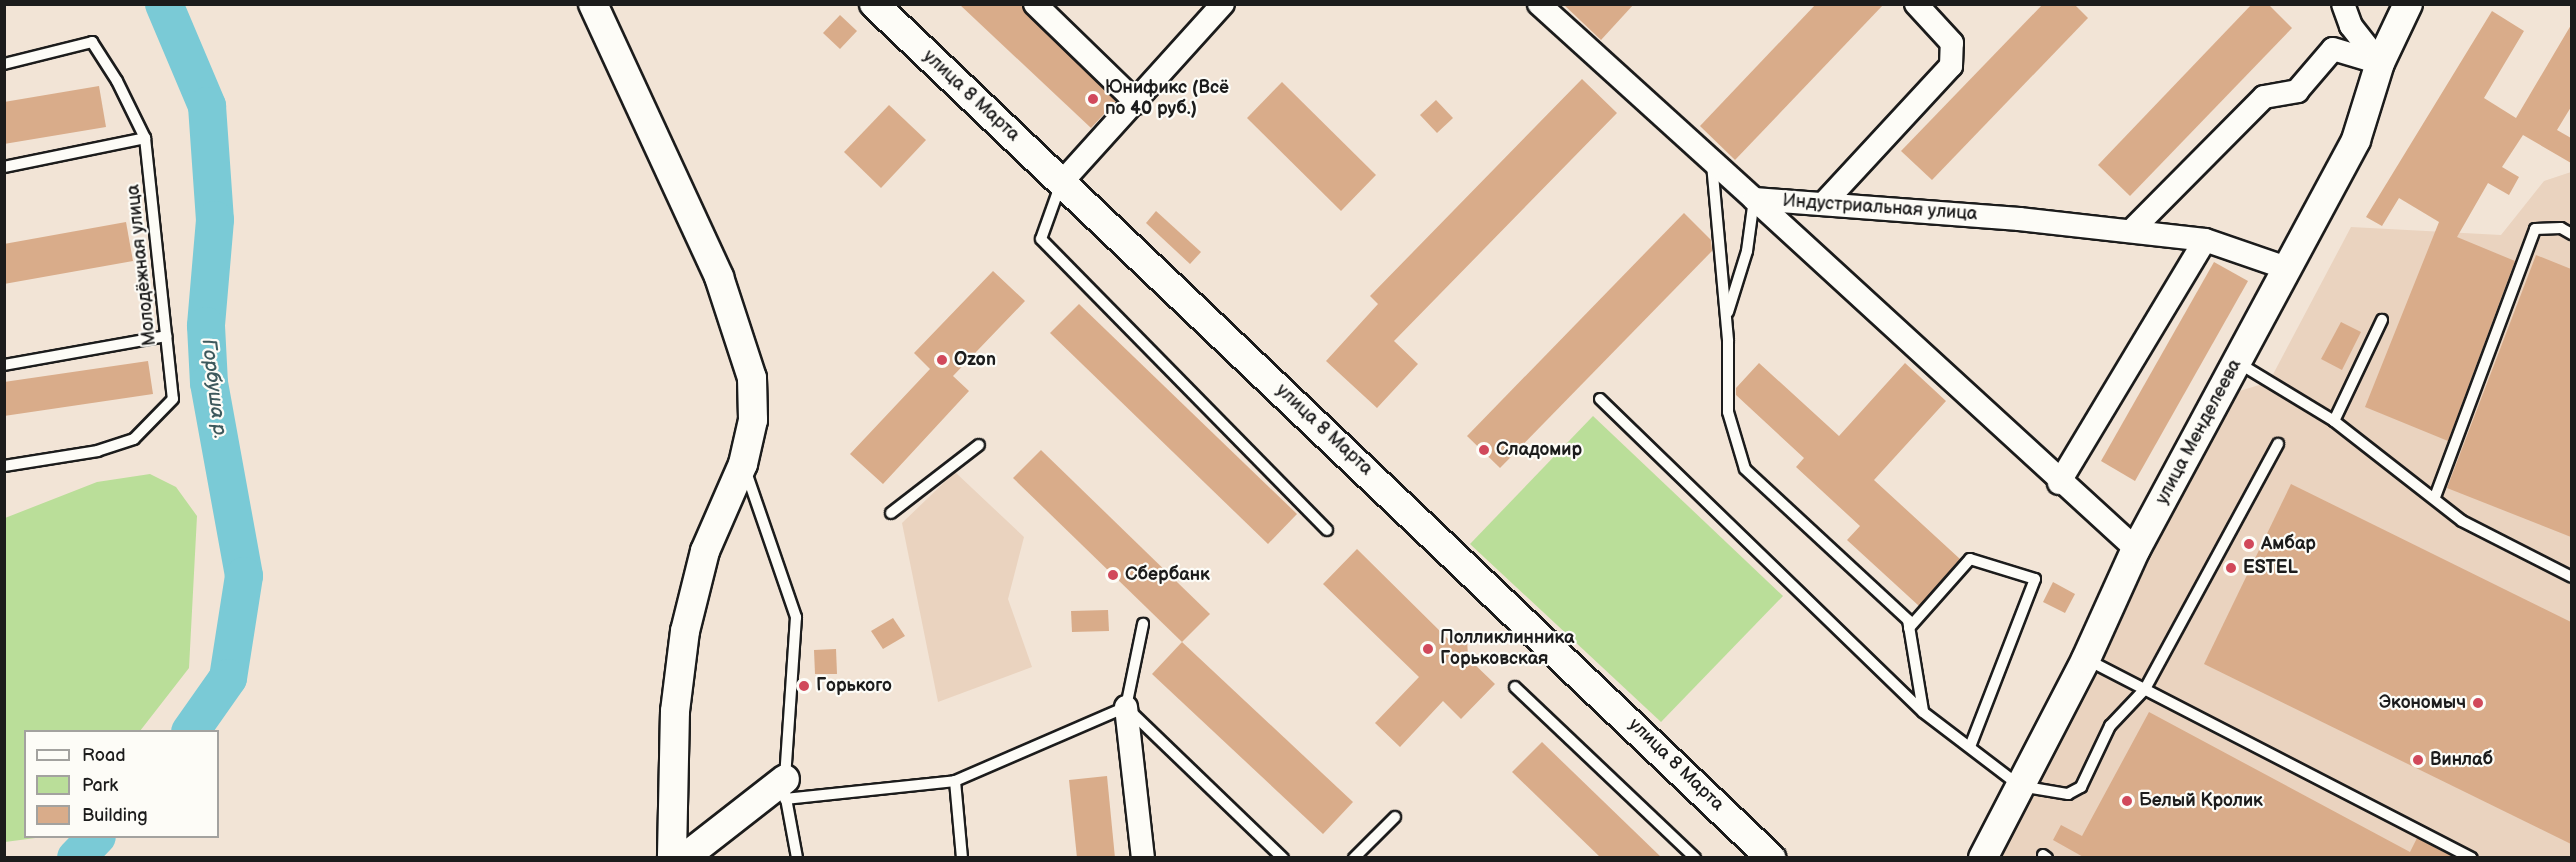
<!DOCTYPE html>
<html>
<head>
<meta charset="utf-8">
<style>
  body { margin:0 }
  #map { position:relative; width:2576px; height:862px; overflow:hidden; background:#f2e4d6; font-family:"Balsamiq Sans",sans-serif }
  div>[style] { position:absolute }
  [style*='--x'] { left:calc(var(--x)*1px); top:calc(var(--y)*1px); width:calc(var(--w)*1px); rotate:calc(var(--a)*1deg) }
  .built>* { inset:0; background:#ead3bf }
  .green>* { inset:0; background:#bade99 }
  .river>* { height:38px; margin:-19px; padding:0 19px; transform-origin:19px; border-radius:19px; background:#7acad6 }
  .building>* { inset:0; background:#d9ac8a }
  .roads { filter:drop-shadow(2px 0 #1c1c1c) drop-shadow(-2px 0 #1c1c1c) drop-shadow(0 2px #1c1c1c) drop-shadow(0 -2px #1c1c1c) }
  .service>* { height:10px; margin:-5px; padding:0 5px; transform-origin:5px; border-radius:5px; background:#fdfcf7 }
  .minor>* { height:22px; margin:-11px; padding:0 11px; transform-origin:11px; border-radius:11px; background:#fdfcf7 }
  .tertiary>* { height:28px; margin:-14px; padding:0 14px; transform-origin:14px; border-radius:14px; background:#fdfcf7 }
  .dots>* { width:16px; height:16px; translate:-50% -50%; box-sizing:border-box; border:3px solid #fdfcf7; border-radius:50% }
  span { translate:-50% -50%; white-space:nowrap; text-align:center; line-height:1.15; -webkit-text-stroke:4.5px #fdfcf7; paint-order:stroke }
  .poi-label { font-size:18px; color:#1c1c1c; font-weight:700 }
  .left { translate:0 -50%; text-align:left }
  .right { translate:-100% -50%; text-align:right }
  .street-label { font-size:18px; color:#1c1c1c }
  .water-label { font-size:20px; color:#3d595d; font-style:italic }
  .frame { position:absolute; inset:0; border:6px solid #1c1c1c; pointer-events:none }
  .legend { position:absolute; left:24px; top:730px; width:195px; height:108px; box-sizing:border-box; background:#fdfcf7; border:2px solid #a3a29f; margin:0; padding:8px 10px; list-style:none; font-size:18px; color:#1c1c1c }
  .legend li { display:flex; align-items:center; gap:12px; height:30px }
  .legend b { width:30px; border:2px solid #a3a29f }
</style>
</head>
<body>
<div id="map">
  <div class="built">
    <i style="clip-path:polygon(2571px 172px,2571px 857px,1996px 858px,2233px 393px,2269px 382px,2351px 227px,2501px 235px,2544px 181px)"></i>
    <i style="clip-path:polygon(955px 472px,1024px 537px,1008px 599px,1032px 667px,938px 702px,902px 523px)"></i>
  </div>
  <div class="green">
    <i style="clip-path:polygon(1593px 416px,1783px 596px,1661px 722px,1470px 544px)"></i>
    <i style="clip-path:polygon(150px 474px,176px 487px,197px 516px,189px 668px,140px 731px,26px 732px,26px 836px,43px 837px,5px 842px,5px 518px,97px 482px)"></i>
  </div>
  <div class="river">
    <i style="--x:164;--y:4;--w:111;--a:67.1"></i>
    <i style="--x:207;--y:106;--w:114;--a:86"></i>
    <i style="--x:215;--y:220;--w:106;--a:94.9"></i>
    <i style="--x:206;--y:326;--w:57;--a:87"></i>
    <i style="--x:209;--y:383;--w:196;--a:79.7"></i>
    <i style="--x:244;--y:576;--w:103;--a:98.9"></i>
    <i style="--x:228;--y:678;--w:66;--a:125.1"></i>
    <i style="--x:76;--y:858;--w:30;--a:-46"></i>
  </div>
  <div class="building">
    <i style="clip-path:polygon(959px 4px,1020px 4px,1116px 101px,1091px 128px)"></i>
    <i style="clip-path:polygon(1563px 4px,1634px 4px,1601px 40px)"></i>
    <i style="clip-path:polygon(1816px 4px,1884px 4px,1735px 160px,1700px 126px)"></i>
    <i style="clip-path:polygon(2043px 4px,2074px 4px,2088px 18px,1932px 180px,1901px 151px)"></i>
    <i style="clip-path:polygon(2252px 4px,2268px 4px,2292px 28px,2130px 196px,2098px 165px)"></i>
    <i style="clip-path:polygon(2492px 11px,2524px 31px,2484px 98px,2516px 118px,2571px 25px,2571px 107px,2557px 130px,2571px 138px,2571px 163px,2523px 135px,2502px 167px,2519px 177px,2509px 195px,2488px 183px,2457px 237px,2515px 261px,2448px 441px,2365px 407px,2439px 222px,2399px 198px,2382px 226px,2366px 217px)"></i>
    <i style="clip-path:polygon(840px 15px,857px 31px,840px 49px,823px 33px)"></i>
    <i style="clip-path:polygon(1582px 79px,1617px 113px,1394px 341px,1418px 364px,1377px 408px,1326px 361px,1378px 304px,1370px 296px)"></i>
    <i style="clip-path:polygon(1282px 82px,1376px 175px,1341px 211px,1247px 118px)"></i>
    <i style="clip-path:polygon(99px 86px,106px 127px,4px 144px,4px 102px)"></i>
    <i style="clip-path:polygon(1436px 100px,1453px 118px,1437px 133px,1420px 115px)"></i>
    <i style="clip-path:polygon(889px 105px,926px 140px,881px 188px,844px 152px)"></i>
    <i style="clip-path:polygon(1156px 211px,1201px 252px,1190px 264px,1146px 223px)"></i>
    <i style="clip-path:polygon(1684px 213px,1711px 240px,1712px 251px,1500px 468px,1467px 436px)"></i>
    <i style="clip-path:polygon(126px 222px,133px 261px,4px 284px,4px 244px)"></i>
    <i style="clip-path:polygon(2536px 255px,2571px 269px,2571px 537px,2447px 488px)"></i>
    <i style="clip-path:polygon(2214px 262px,2248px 281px,2135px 481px,2101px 461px)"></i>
    <i style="clip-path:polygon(993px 271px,1025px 301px,953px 376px,969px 391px,883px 484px,850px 454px,930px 369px,914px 353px)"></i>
    <i style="clip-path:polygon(1079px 304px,1297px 514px,1268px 544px,1050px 333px)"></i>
    <i style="clip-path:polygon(2341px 322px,2361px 332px,2342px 370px,2321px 359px)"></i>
    <i style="clip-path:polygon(148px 361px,153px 394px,4px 416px,4px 382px)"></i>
    <i style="clip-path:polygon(1759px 363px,1839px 436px,1905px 363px,1946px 401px,1874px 480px,1960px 559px,1919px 606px,1847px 540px,1860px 526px,1796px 467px,1804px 458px,1736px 395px,1736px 388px)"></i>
    <i style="clip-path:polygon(1041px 450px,1210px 614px,1182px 642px,1013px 478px)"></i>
    <i style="clip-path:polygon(2291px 484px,2571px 622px,2571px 844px,2204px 664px)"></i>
    <i style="clip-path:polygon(1357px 549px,1449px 640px,1467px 638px,1468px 658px,1495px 684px,1461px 719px,1443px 701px,1400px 747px,1375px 723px,1419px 677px,1323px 584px)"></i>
    <i style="clip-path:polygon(2053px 582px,2075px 594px,2065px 613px,2043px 602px)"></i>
    <i style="clip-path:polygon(1108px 610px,1109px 631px,1072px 632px,1071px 611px)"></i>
    <i style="clip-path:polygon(893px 618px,905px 636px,883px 649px,871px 631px)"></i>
    <i style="clip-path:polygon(1182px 642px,1353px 802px,1323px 834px,1152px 674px)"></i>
    <i style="clip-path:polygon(836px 649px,837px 674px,815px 674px,814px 650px)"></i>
    <i style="clip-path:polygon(2149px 712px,2410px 852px,2417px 838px,2455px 858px,2085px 858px,2053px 840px,2061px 825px,2082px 836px)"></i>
    <i style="clip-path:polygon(1542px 742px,1662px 858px,1601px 858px,1512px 772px)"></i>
    <i style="clip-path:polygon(1107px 776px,1115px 858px,1077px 858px,1069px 780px)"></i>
  </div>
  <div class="roads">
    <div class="service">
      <i style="--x:4;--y:64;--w:91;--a:-14"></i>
      <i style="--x:92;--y:42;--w:46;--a:57.3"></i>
      <i style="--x:117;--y:81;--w:64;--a:63.8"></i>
      <i style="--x:145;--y:138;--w:262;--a:83.9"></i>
      <i style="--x:173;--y:399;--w:56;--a:134.3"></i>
      <i style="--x:134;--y:439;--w:38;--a:162"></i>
      <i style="--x:98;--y:451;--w:95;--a:170.9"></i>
      <i style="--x:1712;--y:164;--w:178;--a:84.8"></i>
      <i style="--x:1728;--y:341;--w:71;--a:90"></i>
      <i style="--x:1728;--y:412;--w:59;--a:73.4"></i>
      <i style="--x:1745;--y:469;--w:222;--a:42.8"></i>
      <i style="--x:1908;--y:620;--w:92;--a:80.6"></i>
      <i style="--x:4;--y:167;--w:144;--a:-11.6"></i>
      <i style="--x:1060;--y:186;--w:56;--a:109.7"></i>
      <i style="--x:1041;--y:239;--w:408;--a:45.5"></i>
      <i style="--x:1728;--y:312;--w:64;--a:-72.7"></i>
      <i style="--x:1747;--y:251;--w:52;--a:-82.3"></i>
      <i style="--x:2237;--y:362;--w:114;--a:31.3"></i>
      <i style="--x:2334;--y:421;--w:162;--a:38"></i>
      <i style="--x:2462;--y:521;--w:123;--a:27"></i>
      <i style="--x:4;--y:365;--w:165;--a:-10.1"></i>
      <i style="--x:1600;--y:399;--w:450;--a:44.1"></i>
      <i style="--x:1923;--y:712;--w:122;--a:37.3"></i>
      <i style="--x:2020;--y:786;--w:49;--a:9.5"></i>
      <i style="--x:2068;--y:794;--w:15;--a:-28"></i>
      <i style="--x:2081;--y:787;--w:68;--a:-64.6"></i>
      <i style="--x:2110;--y:726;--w:51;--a:-46.6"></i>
      <i style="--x:2145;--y:689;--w:279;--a:-61.5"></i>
      <i style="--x:2334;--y:421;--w:112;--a:-64.6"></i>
      <i style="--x:745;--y:469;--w:157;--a:71"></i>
      <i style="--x:796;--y:617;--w:160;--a:93.9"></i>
      <i style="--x:2435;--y:497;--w:286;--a:-69.5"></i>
      <i style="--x:2535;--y:229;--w:26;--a:-2"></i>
      <i style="--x:2561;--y:228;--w:13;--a:29"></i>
      <i style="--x:891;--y:513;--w:111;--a:-37.7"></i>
      <i style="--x:1909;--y:628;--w:92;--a:-48.5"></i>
      <i style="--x:1970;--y:559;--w:68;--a:17.1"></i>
      <i style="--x:2035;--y:579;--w:180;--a:111.2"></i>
      <i style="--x:2086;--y:659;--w:434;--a:27.3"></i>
      <i style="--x:1515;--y:687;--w:248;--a:43.5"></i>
      <i style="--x:1128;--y:709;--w:215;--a:43.9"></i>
      <i style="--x:955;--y:781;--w:77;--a:84.8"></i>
      <i style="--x:785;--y:793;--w:66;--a:79.5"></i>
      <i style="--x:785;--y:799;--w:171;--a:-6"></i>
      <i style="--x:955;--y:781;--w:186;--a:-23.4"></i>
      <i style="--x:1126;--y:707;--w:85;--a:-78.4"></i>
      <i style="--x:2043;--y:855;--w:5;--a:37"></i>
      <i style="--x:1354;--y:858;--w:58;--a:-45"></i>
    </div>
    <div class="minor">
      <i style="--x:1035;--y:4;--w:142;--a:44.1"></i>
      <i style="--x:1539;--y:4;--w:290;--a:42.2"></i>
      <i style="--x:1754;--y:199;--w:266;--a:4.3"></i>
      <i style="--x:2019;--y:219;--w:187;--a:6.4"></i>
      <i style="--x:2205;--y:240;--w:89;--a:19"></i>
      <i style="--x:2343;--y:4;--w:23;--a:70"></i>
      <i style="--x:2351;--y:26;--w:47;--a:51.9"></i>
      <i style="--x:1062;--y:182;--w:240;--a:-47.9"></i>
      <i style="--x:1754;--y:199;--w:518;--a:42.5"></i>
      <i style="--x:1824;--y:203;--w:187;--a:-47.2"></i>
      <i style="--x:1951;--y:66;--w:23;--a:-88"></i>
      <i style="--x:1952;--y:43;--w:53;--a:-132.7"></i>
      <i style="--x:2132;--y:230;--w:187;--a:-45.2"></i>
      <i style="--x:2264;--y:97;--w:34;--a:-10"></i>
      <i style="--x:2297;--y:91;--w:55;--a:-49.4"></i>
      <i style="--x:2333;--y:49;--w:49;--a:16.6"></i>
      <i style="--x:2059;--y:483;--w:283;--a:-59"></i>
      <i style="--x:1126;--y:707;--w:152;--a:83.6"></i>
    </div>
    <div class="tertiary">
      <i style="--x:593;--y:4;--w:301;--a:65.2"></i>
      <i style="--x:719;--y:277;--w:106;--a:71.9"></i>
      <i style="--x:752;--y:378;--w:42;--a:88.6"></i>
      <i style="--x:753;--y:420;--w:45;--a:102.8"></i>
      <i style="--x:743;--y:464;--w:95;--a:113.6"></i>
      <i style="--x:705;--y:551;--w:82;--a:104"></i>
      <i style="--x:685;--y:631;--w:81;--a:97.1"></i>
      <i style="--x:675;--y:711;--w:147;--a:91.2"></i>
      <i style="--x:874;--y:4;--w:1239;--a:43.59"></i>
      <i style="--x:684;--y:858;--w:128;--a:-38"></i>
      <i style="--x:1983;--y:858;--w:224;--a:-62.6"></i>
      <i style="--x:2086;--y:659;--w:121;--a:-65.6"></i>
      <i style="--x:2136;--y:549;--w:464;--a:-61.7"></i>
      <i style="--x:2356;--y:140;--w:81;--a:-72.7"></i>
      <i style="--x:2380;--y:63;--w:65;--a:-64.6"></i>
    </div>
  </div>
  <div class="dots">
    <i style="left:1093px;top:99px;background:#d1495b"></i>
    <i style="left:942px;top:360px;background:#d1495b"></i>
    <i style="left:1484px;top:450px;background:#d1495b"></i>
    <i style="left:2249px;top:544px;background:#d1495b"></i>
    <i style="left:2231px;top:568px;background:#d1495b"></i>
    <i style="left:1113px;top:575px;background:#d1495b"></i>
    <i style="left:1428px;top:649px;background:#d1495b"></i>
    <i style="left:804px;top:686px;background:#d1495b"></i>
    <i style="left:2478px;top:703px;background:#d1495b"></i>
    <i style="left:2418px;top:760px;background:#d1495b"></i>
    <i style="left:2127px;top:801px;background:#d1495b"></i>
  </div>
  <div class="poi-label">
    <span class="left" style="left:1105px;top:99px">Юнификс (Всё<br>по 40 руб.)</span>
    <span class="left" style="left:954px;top:360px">Ozon</span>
    <span class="left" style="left:1496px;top:450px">Сладомир</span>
    <span class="left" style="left:2261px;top:544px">Амбар</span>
    <span class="left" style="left:2243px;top:568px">ESTEL</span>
    <span class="left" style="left:1125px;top:575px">Сбербанк</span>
    <span class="left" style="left:1440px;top:649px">Полликлинника<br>Горьковская</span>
    <span class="left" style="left:816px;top:686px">Горького</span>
    <span class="right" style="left:2466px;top:703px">Экономыч</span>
    <span class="left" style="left:2430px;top:760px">Винлаб</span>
    <span class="left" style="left:2139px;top:801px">Белый Кролик</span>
  </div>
  <div class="street-label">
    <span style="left:971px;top:96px;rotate:43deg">улица 8 Марта</span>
    <span style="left:1880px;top:208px;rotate:4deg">Индустриальная улица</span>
    <span style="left:142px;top:265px;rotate:-96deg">Молодёжная улица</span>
    <span style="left:1324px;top:430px;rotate:43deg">улица 8 Марта</span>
    <span style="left:2199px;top:432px;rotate:-62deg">улица Менделеева</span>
    <span style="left:1676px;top:765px;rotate:44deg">улица 8 Марта</span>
  </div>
  <div class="water-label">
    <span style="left:214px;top:389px;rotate:83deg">Горбуша р.</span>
  </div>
  <div class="frame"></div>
  <ul class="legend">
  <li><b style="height:8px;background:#fdfcf7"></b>Road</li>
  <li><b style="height:16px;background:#bade99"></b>Park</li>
  <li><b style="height:16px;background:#d9ac8a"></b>Building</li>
  </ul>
</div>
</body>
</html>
